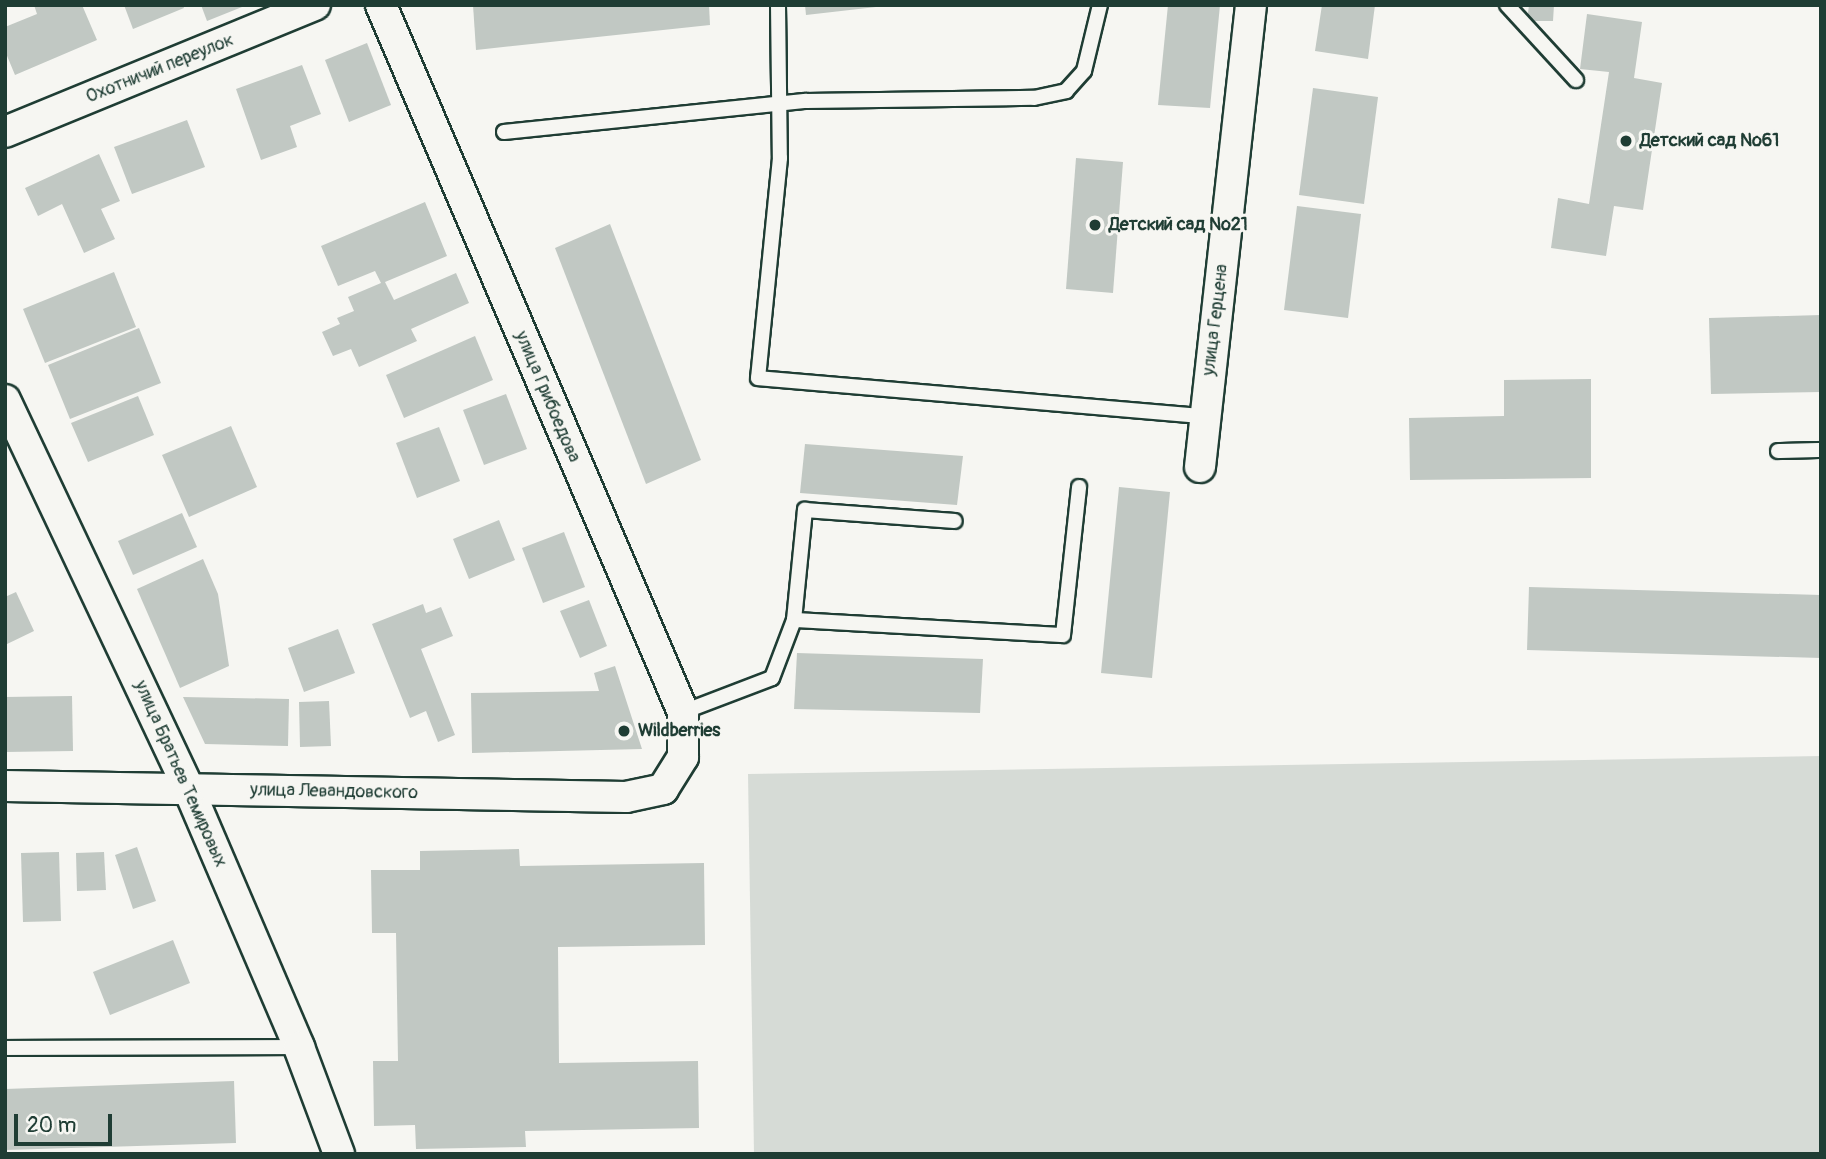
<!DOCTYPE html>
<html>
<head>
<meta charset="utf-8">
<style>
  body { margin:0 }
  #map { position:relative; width:1826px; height:1159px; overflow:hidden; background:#f6f6f2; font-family:Pangolin,sans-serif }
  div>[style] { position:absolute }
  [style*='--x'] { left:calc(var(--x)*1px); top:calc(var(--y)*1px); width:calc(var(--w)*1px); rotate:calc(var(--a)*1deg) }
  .green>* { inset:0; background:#d6dbd6 }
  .building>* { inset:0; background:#c1c8c3 }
  .roads { filter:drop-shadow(2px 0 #1f3d34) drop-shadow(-2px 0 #1f3d34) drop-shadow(0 2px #1f3d34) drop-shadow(0 -2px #1f3d34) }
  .service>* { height:14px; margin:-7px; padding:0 7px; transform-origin:7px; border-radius:7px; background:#f6f6f2 }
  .minor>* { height:30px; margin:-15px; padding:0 15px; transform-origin:15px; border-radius:15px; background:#f6f6f2 }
  .dots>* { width:19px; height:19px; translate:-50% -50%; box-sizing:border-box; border:4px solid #f6f6f2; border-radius:50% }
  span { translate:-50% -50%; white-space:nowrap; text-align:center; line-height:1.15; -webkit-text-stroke:6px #f6f6f2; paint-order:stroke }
  .street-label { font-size:18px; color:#1f3d34 }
  .poi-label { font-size:18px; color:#1f3d34; font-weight:700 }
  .left { translate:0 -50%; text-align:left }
  .frame { position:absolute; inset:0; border:7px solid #1f3d34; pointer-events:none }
  .scale { position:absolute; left:14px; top:1114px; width:98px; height:32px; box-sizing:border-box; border:4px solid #1f3d34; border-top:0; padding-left:9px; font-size:21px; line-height:24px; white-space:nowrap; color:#1f3d34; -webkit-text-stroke:5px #f6f6f2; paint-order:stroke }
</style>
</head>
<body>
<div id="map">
  <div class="green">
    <i style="clip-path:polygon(1821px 756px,1821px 1154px,754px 1154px,748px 774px)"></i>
  </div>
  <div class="building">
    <i style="clip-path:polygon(34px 5px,82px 5px,97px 40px,15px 75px,5px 51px,5px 27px,37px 14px)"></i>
    <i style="clip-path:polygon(124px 5px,183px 5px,184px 8px,133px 29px)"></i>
    <i style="clip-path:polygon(201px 5px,247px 5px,207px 21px)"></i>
    <i style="clip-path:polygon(473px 5px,709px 5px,710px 25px,476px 50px)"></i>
    <i style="clip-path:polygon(805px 5px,876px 5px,876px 7px,806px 15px)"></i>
    <i style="clip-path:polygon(1168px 5px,1220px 5px,1210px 108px,1158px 105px)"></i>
    <i style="clip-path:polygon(1322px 5px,1375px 5px,1368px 59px,1315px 51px)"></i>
    <i style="clip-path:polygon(1529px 5px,1554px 5px,1553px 21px,1527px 21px)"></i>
    <i style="clip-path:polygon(1587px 14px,1642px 22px,1634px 78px,1662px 83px,1643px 210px,1614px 206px,1606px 256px,1551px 248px,1558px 198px,1589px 204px,1609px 72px,1580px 69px)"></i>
    <i style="clip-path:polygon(367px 43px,391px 105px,349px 122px,325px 60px)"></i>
    <i style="clip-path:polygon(302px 65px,321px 114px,290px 126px,297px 147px,261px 160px,236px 89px)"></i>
    <i style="clip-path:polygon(1313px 88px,1378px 97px,1364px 204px,1299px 195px)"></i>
    <i style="clip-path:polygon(187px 120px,205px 167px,132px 194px,114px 147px)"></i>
    <i style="clip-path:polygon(99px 154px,120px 201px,101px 209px,115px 239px,84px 253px,62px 204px,38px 216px,25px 188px)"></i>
    <i style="clip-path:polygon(1076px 158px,1123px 162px,1113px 293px,1066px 289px)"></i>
    <i style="clip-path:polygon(425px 202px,447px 256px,385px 282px,394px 300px,456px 273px,469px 303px,411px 329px,417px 341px,359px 367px,351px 349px,333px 356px,322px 332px,340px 324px,337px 318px,354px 311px,348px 297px,381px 283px,375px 271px,338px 286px,321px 246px)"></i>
    <i style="clip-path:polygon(1297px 206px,1361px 214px,1348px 318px,1284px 310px)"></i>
    <i style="clip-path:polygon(610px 224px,701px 460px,646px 484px,555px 248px)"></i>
    <i style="clip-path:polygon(114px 272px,136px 327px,45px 363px,23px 309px)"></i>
    <i style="clip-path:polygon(1821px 315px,1821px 392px,1711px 394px,1709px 318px)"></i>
    <i style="clip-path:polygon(139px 328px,161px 383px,70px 419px,48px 365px)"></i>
    <i style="clip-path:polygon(475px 336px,493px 380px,404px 418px,386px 375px)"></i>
    <i style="clip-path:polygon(1591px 379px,1591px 478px,1410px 480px,1409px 418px,1504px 416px,1504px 380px)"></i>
    <i style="clip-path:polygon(506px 394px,527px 449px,484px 465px,463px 410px)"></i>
    <i style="clip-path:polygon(138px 396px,154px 435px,88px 462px,71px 423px)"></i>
    <i style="clip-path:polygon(231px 426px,257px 487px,189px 517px,162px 455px)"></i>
    <i style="clip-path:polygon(439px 427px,460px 481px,417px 498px,396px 443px)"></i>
    <i style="clip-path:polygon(805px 444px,963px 456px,957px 505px,800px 493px)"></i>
    <i style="clip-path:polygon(1119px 487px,1170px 492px,1152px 678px,1101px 673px)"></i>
    <i style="clip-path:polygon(182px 513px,197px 547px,133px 575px,118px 541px)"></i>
    <i style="clip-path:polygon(499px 520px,515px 560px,469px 579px,453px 539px)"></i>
    <i style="clip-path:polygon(564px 532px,585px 587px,543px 603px,522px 548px)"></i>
    <i style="clip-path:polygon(203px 559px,218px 594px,229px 666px,180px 688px,137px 589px)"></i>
    <i style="clip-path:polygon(1529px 587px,1821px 595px,1821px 658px,1527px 650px)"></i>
    <i style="clip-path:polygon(16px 592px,34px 631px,5px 645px,5px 597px)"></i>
    <i style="clip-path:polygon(589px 600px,607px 646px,580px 658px,560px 611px)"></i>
    <i style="clip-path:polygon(423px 604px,426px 613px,441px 607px,453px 636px,421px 649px,455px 735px,438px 742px,426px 711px,410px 718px,372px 624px)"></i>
    <i style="clip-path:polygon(338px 629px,355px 673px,304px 692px,288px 648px)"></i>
    <i style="clip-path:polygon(797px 653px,983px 659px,980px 713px,794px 709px)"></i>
    <i style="clip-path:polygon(615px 666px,642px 749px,472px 753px,471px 693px,599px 691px,594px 673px)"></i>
    <i style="clip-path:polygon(72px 696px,73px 751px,5px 752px,5px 697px)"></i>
    <i style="clip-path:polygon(183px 697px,289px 699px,288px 746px,205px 744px)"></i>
    <i style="clip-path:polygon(329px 701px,331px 746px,300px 747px,299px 702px)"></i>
    <i style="clip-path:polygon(137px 847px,156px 901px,133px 909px,115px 855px)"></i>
    <i style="clip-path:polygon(519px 849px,520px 866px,704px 863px,705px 945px,558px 947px,559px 1063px,698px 1061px,699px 1128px,525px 1131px,526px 1147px,416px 1149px,415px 1125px,374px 1126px,373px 1061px,398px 1061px,396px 933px,372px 933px,371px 870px,420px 870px,420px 851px)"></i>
    <i style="clip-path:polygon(59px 852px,61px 921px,23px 922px,21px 853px)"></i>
    <i style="clip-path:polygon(104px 852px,106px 890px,77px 891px,76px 853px)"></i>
    <i style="clip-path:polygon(173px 940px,190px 983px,110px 1015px,93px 972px)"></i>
    <i style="clip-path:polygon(234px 1081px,236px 1143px,5px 1150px,5px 1089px)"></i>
  </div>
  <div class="roads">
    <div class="service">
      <i style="--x:778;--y:5;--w:153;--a:89.3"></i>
      <i style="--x:780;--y:158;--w:221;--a:95.7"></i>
      <i style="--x:758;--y:378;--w:449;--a:4.9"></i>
      <i style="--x:1507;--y:5;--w:102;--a:47.4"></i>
      <i style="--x:504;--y:132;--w:304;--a:-5.9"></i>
      <i style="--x:806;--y:101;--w:228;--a:-0.8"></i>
      <i style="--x:1034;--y:98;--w:33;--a:-12"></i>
      <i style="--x:1066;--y:91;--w:27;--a:-48"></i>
      <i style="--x:1084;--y:71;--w:68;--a:-76.4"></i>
      <i style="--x:1778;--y:451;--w:43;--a:-1.3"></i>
      <i style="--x:794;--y:620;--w:111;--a:-84.3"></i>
      <i style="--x:805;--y:510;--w:150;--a:4.2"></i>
      <i style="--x:683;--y:712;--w:95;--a:-20.9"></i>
      <i style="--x:772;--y:678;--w:62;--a:-69.2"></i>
      <i style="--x:794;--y:620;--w:269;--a:3.2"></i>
      <i style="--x:1063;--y:635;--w:149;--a:-83.8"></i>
      <i style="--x:5;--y:1048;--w:294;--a:-0.2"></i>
    </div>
    <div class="minor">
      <i style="--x:5;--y:132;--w:335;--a:-22.3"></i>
      <i style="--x:5;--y:400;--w:431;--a:64.7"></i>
      <i style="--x:189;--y:790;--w:280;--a:66.8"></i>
      <i style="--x:299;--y:1047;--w:114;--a:69.5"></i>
      <i style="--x:1200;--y:467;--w:465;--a:-83.7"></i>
      <i style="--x:5;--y:786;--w:621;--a:1.01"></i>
      <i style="--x:626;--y:797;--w:38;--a:-12"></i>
      <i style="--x:663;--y:789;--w:38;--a:-58"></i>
      <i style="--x:683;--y:757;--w:45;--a:-90"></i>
      <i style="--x:683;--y:712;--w:769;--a:-113.13"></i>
    </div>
  </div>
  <div class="dots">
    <i style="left:1626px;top:141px;background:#1f3d34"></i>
    <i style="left:1095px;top:225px;background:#1f3d34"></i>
    <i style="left:624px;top:731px;background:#1f3d34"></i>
  </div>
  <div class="street-label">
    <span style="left:160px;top:69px;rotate:-22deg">Охотничий переулок</span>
    <span style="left:1216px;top:320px;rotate:-83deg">улица Герцена</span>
    <span style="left:547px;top:397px;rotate:67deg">улица Грибоедова</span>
    <span style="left:180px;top:774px;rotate:66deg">улица Братьев Темировых</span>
    <span style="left:334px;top:792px;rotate:1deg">улица Левандовского</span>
  </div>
  <div class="poi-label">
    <span class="left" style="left:1640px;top:141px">Детский сад №61</span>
    <span class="left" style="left:1109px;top:225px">Детский сад №21</span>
    <span class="left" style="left:638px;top:731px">Wildberries</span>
  </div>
  <div class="frame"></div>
  <div class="scale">20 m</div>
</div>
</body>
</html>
